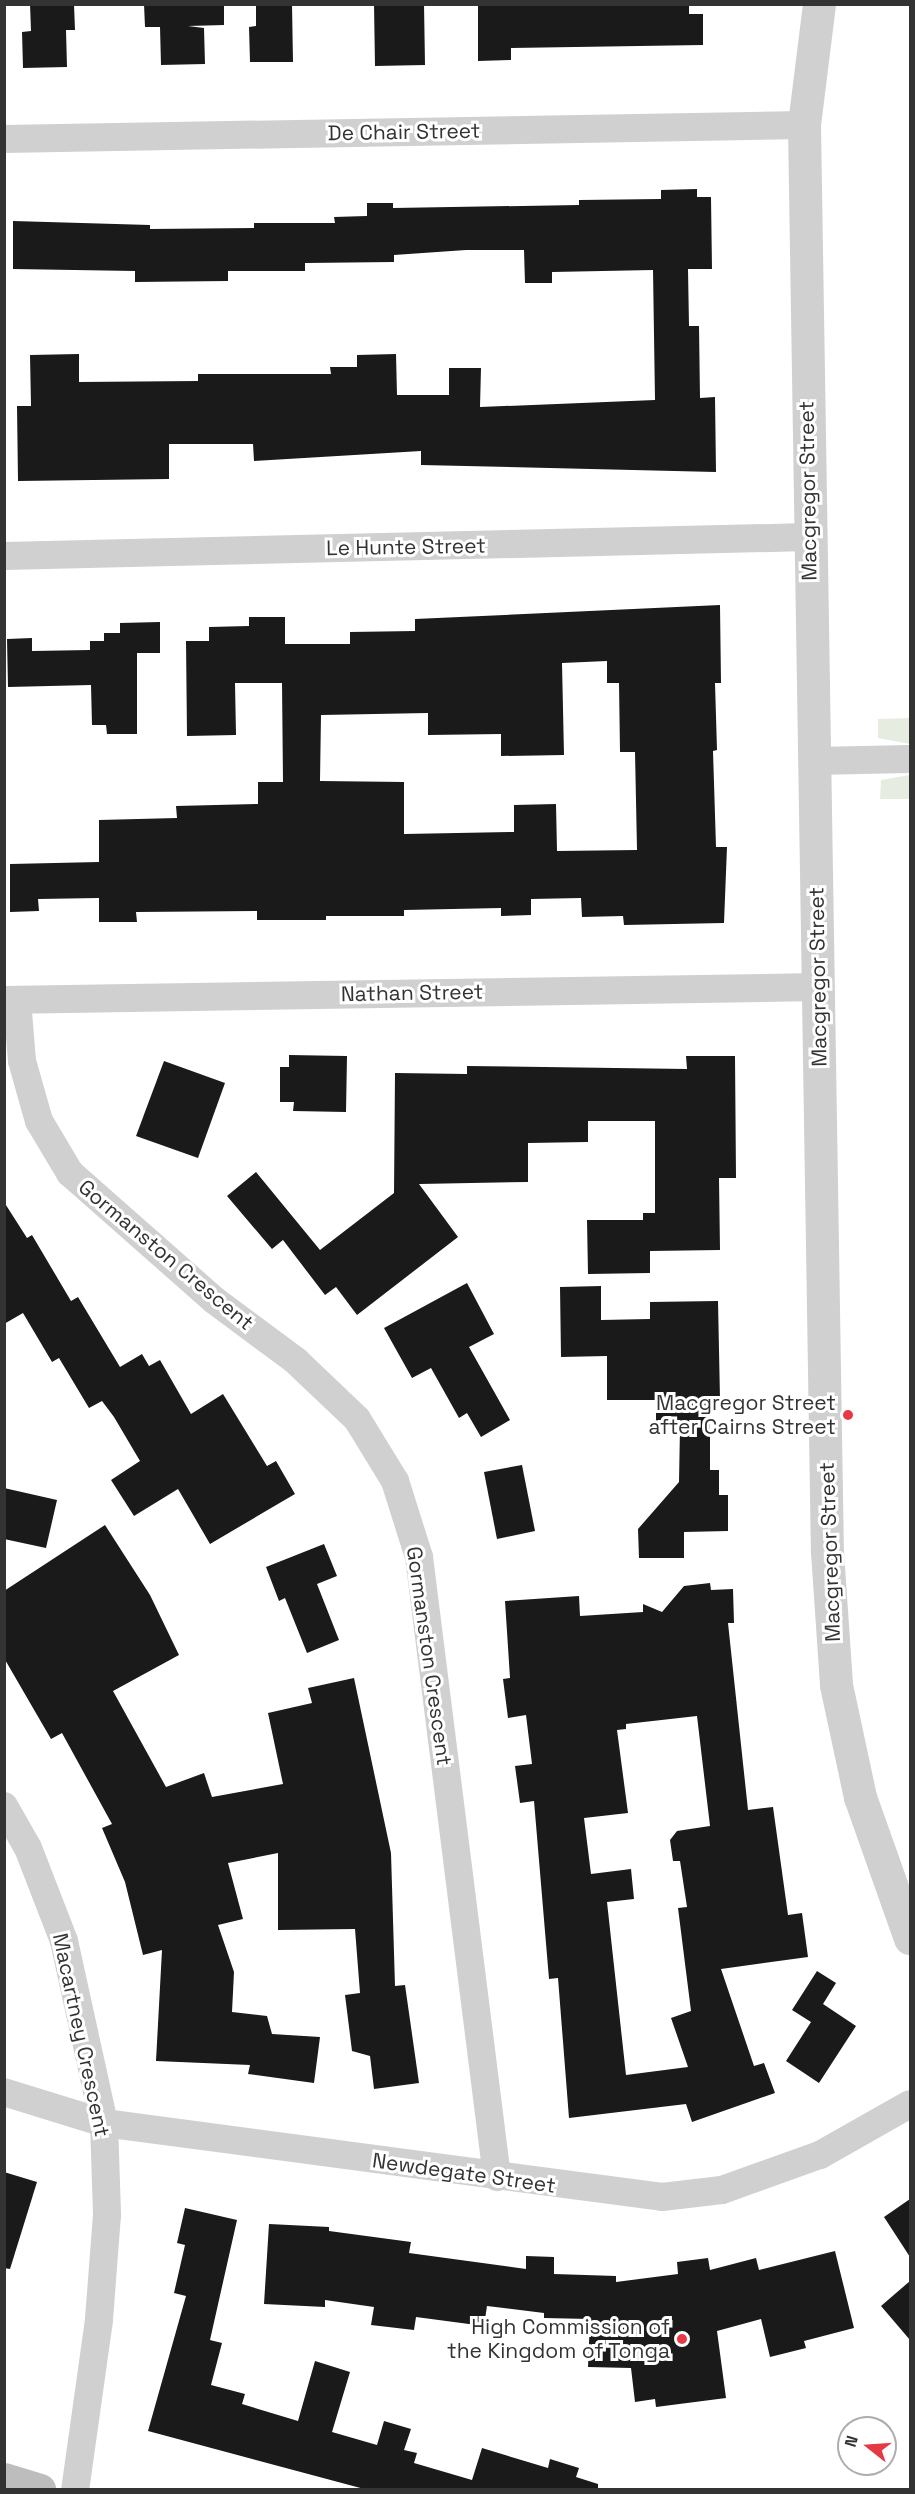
<!DOCTYPE html>
<html>
<head>
<meta charset="utf-8">
<style>
  body { margin:0 }
  #map { position:relative; width:915px; height:2494px; overflow:hidden; background:#fff; font-family:"Space Grotesk",sans-serif }
  div>[style] { position:absolute }
  [style*='--x'] { left:calc(var(--x)*1px); top:calc(var(--y)*1px); width:calc(var(--w)*1px); rotate:calc(var(--a)*1deg) }
  .green>* { inset:0; background:#e6ecdf }
  .building>* { inset:0; background:#1a1a1a }
  .minor>* { height:28px; margin:-14px; padding:0 14px; transform-origin:14px; border-radius:14px; background:#d0d0d0 }
  .tertiary>* { height:33px; margin:-16.5px; padding:0 16.5px; transform-origin:16.5px; border-radius:16.5px; background:#d0d0d0 }
  .secondary>* { height:33px; margin:-16.5px; padding:0 16.5px; transform-origin:16.5px; border-radius:16.5px; background:#bdbdbd }
  .dots>* { width:16px; height:16px; translate:-50% -50%; box-sizing:border-box; border:3px solid #fff; border-radius:50% }
  span { translate:-50% -50%; white-space:nowrap; text-align:center; line-height:1.15; -webkit-text-stroke:6px #fff; paint-order:stroke }
  .street-label { font-size:21px; color:#333 }
  .poi-label { font-size:21px; color:#333 }
  .right { translate:-100% -50%; text-align:right }
  .frame { position:absolute; inset:0; border:6px solid #333; pointer-events:none }
  .north { position:absolute; left:837px; top:2416px; width:60px; height:60px; box-sizing:border-box; background:#fff; border:2px solid #adadad; border-radius:50%; rotate:287deg; font-size:16px; font-weight:700; line-height:24px; text-align:center; color:#333 }
  .north::after { content:''; display:block; margin:auto; width:21px; height:27px; background:#e63946; clip-path:polygon(50% 0,100% 100%,50% 72%,0 100%) }
</style>
</head>
<body>
<div id="map">
  <div class="green">
    <i style="clip-path:polygon(910px 718px,910px 744px,878px 738px,878px 719px)"></i>
    <i style="clip-path:polygon(910px 775px,910px 799px,880px 799px,881px 780px)"></i>
  </div>
  <div class="building">
    <i style="clip-path:polygon(30px 4px,74px 4px,75px 30px,66px 30px,67px 67px,23px 68px,22px 32px,31px 31px)"></i>
    <i style="clip-path:polygon(144px 4px,224px 4px,224px 25px,188px 26px,204px 28px,205px 64px,161px 65px,160px 27px,145px 27px)"></i>
    <i style="clip-path:polygon(256px 4px,292px 4px,293px 62px,250px 62px,249px 27px,256px 26px)"></i>
    <i style="clip-path:polygon(374px 4px,424px 4px,425px 65px,375px 66px)"></i>
    <i style="clip-path:polygon(478px 4px,689px 4px,689px 14px,703px 14px,703px 45px,511px 48px,511px 60px,478px 61px)"></i>
    <i style="clip-path:polygon(697px 189px,697px 197px,711px 197px,712px 269px,688px 269px,689px 326px,699px 326px,700px 398px,715px 397px,716px 472px,421px 465px,421px 451px,254px 461px,253px 444px,169px 444px,169px 479px,18px 481px,17px 406px,31px 406px,30px 355px,79px 354px,79px 382px,198px 381px,198px 374px,331px 374px,330px 367px,357px 367px,357px 355px,396px 354px,397px 395px,449px 395px,449px 368px,481px 368px,480px 407px,655px 400px,653px 270px,552px 272px,552px 283px,525px 283px,524px 250px,466px 250px,394px 255px,394px 262px,305px 263px,305px 271px,228px 271px,228px 281px,135px 282px,135px 271px,13px 269px,13px 221px,150px 225px,150px 229px,254px 228px,254px 223px,335px 223px,334px 217px,367px 216px,367px 203px,393px 203px,393px 208px,579px 205px,579px 200px,661px 199px,661px 190px)"></i>
    <i style="clip-path:polygon(evenodd,720px 605px,721px 683px,715px 683px,717px 750px,713px 751px,716px 847px,727px 847px,724px 923px,624px 925px,623px 916px,582px 917px,581px 898px,531px 899px,531px 915px,501px 916px,501px 908px,404px 910px,404px 916px,326px 916px,326px 920px,257px 920px,257px 911px,136px 912px,137px 922px,99px 922px,99px 898px,38px 899px,39px 911px,10px 912px,10px 864px,99px 862px,99px 820px,177px 818px,176px 806px,258px 804px,258px 782px,283px 782px,282px 683px,235px 683px,236px 735px,187px 736px,186px 641px,209px 641px,209px 627px,249px 626px,249px 617px,285px 617px,285px 644px,350px 644px,350px 632px,415px 631px,415px 619px,720px 605px,607px 661px,607px 683px,619px 683px,620px 752px,635px 752px,637px 850px,557px 851px,556px 804px,514px 805px,514px 832px,404px 834px,404px 782px,320px 781px,321px 715px,428px 713px,428px 735px,501px 734px,501px 756px,564px 755px,562px 663px,607px 661px)"></i>
    <i style="clip-path:polygon(160px 622px,160px 653px,137px 653px,137px 734px,107px 734px,106px 725px,92px 725px,91px 685px,8px 687px,7px 639px,32px 638px,32px 651px,90px 650px,90px 641px,104px 641px,104px 633px,120px 633px,120px 623px)"></i>
    <i style="clip-path:polygon(289px 1055px,347px 1056px,346px 1112px,293px 1111px,294px 1102px,280px 1102px,280px 1067px,289px 1067px)"></i>
    <i style="clip-path:polygon(686px 1056px,735px 1056px,736px 1178px,719px 1178px,720px 1250px,650px 1251px,650px 1273px,588px 1274px,587px 1220px,643px 1220px,643px 1213px,655px 1213px,655px 1121px,588px 1121px,588px 1142px,528px 1143px,528px 1182px,419px 1184px,458px 1237px,357px 1315px,336px 1287px,325px 1295px,283px 1240px,272px 1249px,227px 1196px,256px 1172px,320px 1250px,394px 1193px,395px 1073px,467px 1074px,467px 1066px,687px 1069px)"></i>
    <i style="clip-path:polygon(164px 1061px,225px 1083px,198px 1158px,136px 1136px)"></i>
    <i style="clip-path:polygon(4px 1202px,27px 1238px,32px 1235px,71px 1301px,78px 1297px,120px 1367px,142px 1354px,149px 1366px,160px 1360px,191px 1414px,223px 1394px,267px 1466px,276px 1461px,295px 1494px,210px 1544px,178px 1489px,134px 1516px,111px 1480px,140px 1461px,114px 1417px,102px 1401px,89px 1408px,59px 1358px,52px 1362px,23px 1313px,4px 1324px)"></i>
    <i style="clip-path:polygon(467px 1283px,494px 1334px,469px 1347px,510px 1420px,481px 1437px,467px 1413px,459px 1418px,431px 1368px,412px 1378px,384px 1328px)"></i>
    <i style="clip-path:polygon(601px 1286px,601px 1320px,650px 1319px,650px 1302px,718px 1301px,720px 1399px,710px 1400px,710px 1470px,719px 1470px,719px 1495px,728px 1495px,728px 1531px,684px 1532px,684px 1558px,639px 1558px,638px 1529px,679px 1482px,680px 1427px,656px 1427px,656px 1400px,607px 1400px,607px 1356px,561px 1357px,560px 1287px)"></i>
    <i style="clip-path:polygon(522px 1465px,535px 1531px,497px 1539px,484px 1472px)"></i>
    <i style="clip-path:polygon(4px 1488px,57px 1500px,46px 1548px,4px 1539px)"></i>
    <i style="clip-path:polygon(105px 1525px,150px 1595px,179px 1655px,113px 1691px,166px 1787px,204px 1773px,212px 1797px,283px 1784px,268px 1713px,312px 1703px,308px 1688px,354px 1678px,391px 1853px,395px 1986px,405px 1985px,419px 2083px,374px 2089px,370px 2056px,352px 2051px,345px 1995px,360px 1993px,355px 1929px,278px 1930px,278px 1853px,228px 1863px,243px 1919px,218px 1925px,234px 1972px,232px 2012px,267px 2016px,272px 2034px,320px 2037px,314px 2083px,248px 2074px,250px 2065px,156px 2061px,162px 1950px,143px 1955px,125px 1882px,102px 1828px,112px 1824px,62px 1733px,51px 1739px,4px 1658px,4px 1591px)"></i>
    <i style="clip-path:polygon(324px 1544px,337px 1576px,317px 1584px,339px 1640px,307px 1653px,285px 1598px,279px 1601px,266px 1567px)"></i>
    <i style="clip-path:polygon(evenodd,710px 1583px,711px 1590px,733px 1589px,734px 1623px,728px 1623px,748px 1810px,773px 1807px,788px 1915px,802px 1913px,808px 1957px,721px 1969px,754px 2066px,764px 2063px,775px 2093px,692px 2122px,686px 2104px,569px 2118px,558px 1978px,549px 1979px,534px 1801px,520px 1803px,515px 1766px,532px 1764px,526px 1715px,508px 1718px,503px 1679px,510px 1678px,505px 1601px,579px 1596px,580px 1616px,643px 1612px,643px 1604px,662px 1612px,684px 1586px,710px 1583px,697px 1716px,710px 1826px,677px 1831px,670px 1840px,673px 1861px,680px 1861px,687px 1907px,678px 1908px,691px 2011px,671px 2018px,688px 2067px,626px 2075px,607px 1902px,634px 1899px,631px 1869px,591px 1874px,584px 1818px,628px 1813px,617px 1730px,626px 1729px,626px 1724px,697px 1716px)"></i>
    <i style="clip-path:polygon(817px 1971px,836px 1983px,823px 2004px,856px 2026px,819px 2083px,786px 2061px,811px 2022px,792px 2010px)"></i>
    <i style="clip-path:polygon(4px 2172px,37px 2182px,10px 2269px,4px 2268px)"></i>
    <i style="clip-path:polygon(910px 2199px,910px 2257px,884px 2217px)"></i>
    <i style="clip-path:polygon(185px 2208px,237px 2220px,210px 2340px,222px 2343px,211px 2385px,245px 2394px,242px 2404px,298px 2421px,315px 2361px,350px 2372px,332px 2432px,377px 2445px,384px 2421px,411px 2429px,404px 2450px,417px 2453px,414px 2463px,472px 2480px,482px 2448px,548px 2468px,550px 2459px,579px 2468px,576px 2477px,598px 2484px,598px 2490px,368px 2490px,148px 2431px,186px 2296px,174px 2293px,185px 2245px,177px 2243px)"></i>
    <i style="clip-path:polygon(269px 2224px,329px 2227px,329px 2231px,411px 2242px,409px 2253px,526px 2269px,526px 2256px,554px 2257px,554px 2274px,616px 2276px,616px 2282px,678px 2274px,677px 2262px,708px 2258px,710px 2270px,756px 2258px,759px 2270px,835px 2251px,854px 2328px,804px 2341px,806px 2348px,770px 2357px,761px 2319px,717px 2331px,726px 2398px,656px 2407px,655px 2399px,635px 2402px,631px 2368px,588px 2367px,590px 2319px,544px 2318px,544px 2313px,487px 2306px,484px 2326px,416px 2317px,414px 2330px,371px 2325px,374px 2307px,325px 2300px,325px 2307px,264px 2304px)"></i>
    <i style="clip-path:polygon(910px 2281px,910px 2340px,881px 2306px)"></i>
  </div>
  <div class="minor">
    <i style="--x:4;--y:139;--w:800;--a:-1"></i>
    <i style="--x:4;--y:556;--w:804;--a:-1.35"></i>
    <i style="--x:814;--y:761;--w:96;--a:-1.2"></i>
    <i style="--x:4;--y:1000;--w:815;--a:-0.91"></i>
    <i style="--x:17;--y:1000;--w:61;--a:85.3"></i>
    <i style="--x:22;--y:1061;--w:62;--a:74.2"></i>
    <i style="--x:39;--y:1121;--w:61;--a:59.2"></i>
    <i style="--x:70;--y:1173;--w:192;--a:41.4"></i>
    <i style="--x:214;--y:1300;--w:102;--a:36.6"></i>
    <i style="--x:296;--y:1361;--w:84;--a:43.6"></i>
    <i style="--x:357;--y:1419;--w:73;--a:58.5"></i>
    <i style="--x:395;--y:1481;--w:80;--a:72.5"></i>
    <i style="--x:419;--y:1557;--w:625;--a:82.83"></i>
    <i style="--x:4;--y:1806;--w:48;--a:60.3"></i>
    <i style="--x:28;--y:1848;--w:100;--a:68.8"></i>
    <i style="--x:64;--y:1941;--w:186;--a:77.6"></i>
    <i style="--x:104;--y:2123;--w:92;--a:88.1"></i>
    <i style="--x:107;--y:2215;--w:105;--a:94.4"></i>
    <i style="--x:99;--y:2320;--w:172;--a:98"></i>
    <i style="--x:4;--y:2092;--w:105;--a:17.2"></i>
    <i style="--x:104;--y:2123;--w:563;--a:7.55"></i>
    <i style="--x:662;--y:2197;--w:60;--a:-6.7"></i>
    <i style="--x:722;--y:2190;--w:104;--a:-19.7"></i>
    <i style="--x:820;--y:2155;--w:103;--a:-29.5"></i>
  </div>
  <div class="tertiary">
    <i style="--x:819;--y:4;--w:122;--a:97.1"></i>
    <i style="--x:804;--y:125;--w:1427;--a:89.08"></i>
    <i style="--x:827;--y:1552;--w:133;--a:86.1"></i>
    <i style="--x:836;--y:1685;--w:115;--a:77.9"></i>
    <i style="--x:860;--y:1797;--w:150;--a:70.5"></i>
  </div>
  <div class="secondary">
    <i style="--x:4;--y:2479;--w:37;--a:17"></i>
  </div>
  <div class="dots">
    <i style="left:848px;top:1415px;background:#e63946"></i>
    <i style="left:682px;top:2339px;background:#e63946"></i>
  </div>
  <div class="street-label">
    <span style="left:404px;top:132px;rotate:-1deg">De Chair Street</span>
    <span style="left:808px;top:491px;rotate:-91deg">Macgregor Street</span>
    <span style="left:406px;top:547px;rotate:-1deg">Le Hunte Street</span>
    <span style="left:818px;top:977px;rotate:-91deg">Macgregor Street</span>
    <span style="left:412px;top:993px;rotate:-1deg">Nathan Street</span>
    <span style="left:166px;top:1255px;rotate:40deg">Gormanston Crescent</span>
    <span style="left:830px;top:1552px;rotate:-92deg">Macgregor Street</span>
    <span style="left:429px;top:1656px;rotate:82deg">Gormanston Crescent</span>
    <span style="left:81px;top:2035px;rotate:78deg">Macartney Crescent</span>
    <span style="left:464px;top:2173px;rotate:8deg">Newdegate Street</span>
  </div>
  <div class="poi-label">
    <span class="right" style="left:836px;top:1415px">Macgregor Street<br>after Cairns Street</span>
    <span class="right" style="left:670px;top:2339px">High Commission of<br>the Kingdom of Tonga</span>
  </div>
  <div class="frame"></div>
  <div class="north">N</div>
</div>
</body>
</html>
